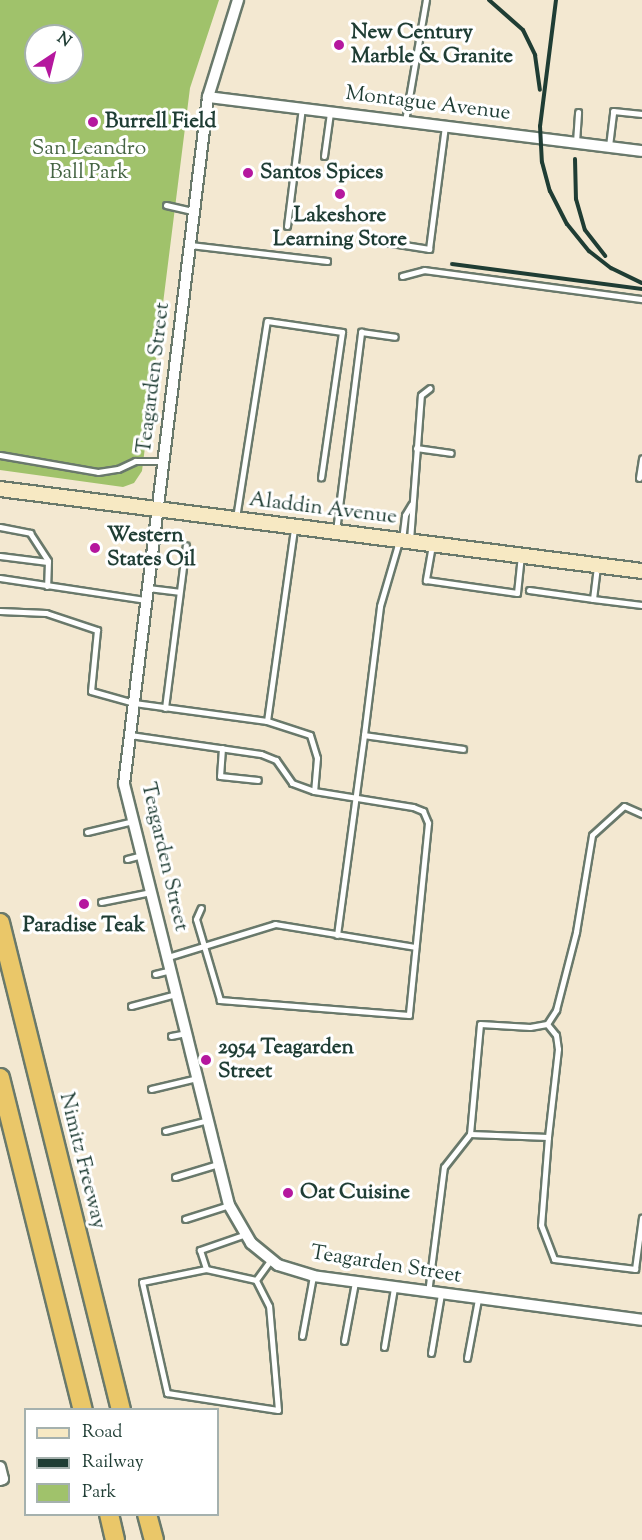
<!DOCTYPE html>
<html>
<head>
<meta charset="utf-8">
<style>
  body { margin:0 }
  #map { position:relative; width:642px; height:1540px; overflow:hidden; background:#f3e8d1; font-family:"Sorts Mill Goudy",serif }
  div>[style] { position:absolute }
  [style*='--x'] { left:calc(var(--x)*1px); top:calc(var(--y)*1px); width:calc(var(--w)*1px); rotate:calc(var(--a)*1deg) }
  .green>* { inset:0; background:#a0c26b }
  .roads { filter:drop-shadow(2px 0 #69796b) drop-shadow(-2px 0 #69796b) drop-shadow(0 2px #69796b) drop-shadow(0 -2px #69796b) }
  .lane>* { height:5px; margin:-2.5px; padding:0 2.5px; transform-origin:2.5px; border-radius:2.5px; background:#fff }
  .street>* { height:10px; margin:-5px; padding:0 5px; transform-origin:5px; border-radius:5px; background:#fff }
  .secondary>* { height:14px; margin:-7px; padding:0 7px; transform-origin:7px; border-radius:7px; background:#f7e9c3 }
  .highway>* { height:18px; margin:-9px; padding:0 9px; transform-origin:9px; border-radius:9px; background:#eac769 }
  .rail>* { height:4px; margin:-2px; padding:0 2px; transform-origin:2px; border-radius:2px; background:#1f3d34 }
  .dots>* { width:16px; height:16px; translate:-50% -50%; box-sizing:border-box; border:3px solid #fff; border-radius:50% }
  span { translate:-50% -50%; white-space:nowrap; text-align:center; line-height:1.15; -webkit-text-stroke:6px #fff; paint-order:stroke }
  .poi-label { font-size:21px; color:#1f3d34; font-weight:700 }
  .left { translate:0 -50%; text-align:left }
  .street-label { font-size:21px; color:#1f3d34 }
  .park-label { font-size:21px; color:#466544 }
  .legend { position:absolute; left:24px; top:1408px; width:195px; height:108px; box-sizing:border-box; background:#fff; border:2px solid #a5b1ae; margin:0; padding:8px 10px; list-style:none; font-size:18px; color:#1f3d34 }
  .legend li { display:flex; align-items:center; gap:12px; height:30px }
  .legend b { width:30px; border:2px solid #a5b1ae }
  .north { position:absolute; left:24px; top:24px; width:60px; height:60px; box-sizing:border-box; background:#fff; border:2px solid #a5b1ae; border-radius:50%; rotate:35deg; font-size:16px; font-weight:700; line-height:24px; text-align:center; color:#1f3d34 }
  .north::after { content:''; display:block; margin:auto; width:21px; height:27px; background:#b5179e; clip-path:polygon(50% 0,100% 100%,50% 72%,0 100%) }
</style>
</head>
<body>
<div id="map">
  <div class="green">
    <i style="clip-path:polygon(evenodd,0 0,219px 0,190px 88px,142px 471px,134px 483px,123px 487px,0 470px,0 0,36px 36px,72px 36px,72px 72px,36px 72px,36px 36px)"></i>
  </div>
  <div class="roads">
    <div class="lane">
      <i style="--x:405;--y:121;--w:123;--a:-80.2"></i>
      <i style="--x:576;--y:142;--w:30;--a:-86"></i>
      <i style="--x:609;--y:146;--w:35;--a:-83"></i>
      <i style="--x:613;--y:111;--w:29;--a:6"></i>
      <i style="--x:324;--y:156;--w:43;--a:-82.1"></i>
      <i style="--x:166;--y:205;--w:28;--a:13"></i>
      <i style="--x:287;--y:226;--w:119;--a:-82.8"></i>
      <i style="--x:379;--y:241;--w:51;--a:9.1"></i>
      <i style="--x:429;--y:249;--w:124;--a:-82.6"></i>
      <i style="--x:190;--y:245;--w:138;--a:6.7"></i>
      <i style="--x:402;--y:276;--w:23;--a:-15"></i>
      <i style="--x:424;--y:270;--w:220;--a:7.6"></i>
      <i style="--x:416;--y:448;--w:35;--a:8"></i>
      <i style="--x:0;--y:455;--w:99;--a:9.8"></i>
      <i style="--x:98;--y:472;--w:20;--a:-9"></i>
      <i style="--x:118;--y:469;--w:19;--a:-25"></i>
      <i style="--x:135;--y:461;--w:28;--a:0"></i>
      <i style="--x:639;--y:478;--w:20;--a:-81"></i>
      <i style="--x:236;--y:518;--w:199;--a:-81.1"></i>
      <i style="--x:267;--y:321;--w:76;--a:8.3"></i>
      <i style="--x:342;--y:332;--w:147;--a:98.2"></i>
      <i style="--x:0;--y:527;--w:31;--a:11"></i>
      <i style="--x:30;--y:533;--w:33;--a:57"></i>
      <i style="--x:48;--y:561;--w:25;--a:92"></i>
      <i style="--x:336;--y:531;--w:201;--a:-82.8"></i>
      <i style="--x:361;--y:332;--w:34;--a:8"></i>
      <i style="--x:402;--y:540;--w:25;--a:-83"></i>
      <i style="--x:405;--y:515;--w:12;--a:-59"></i>
      <i style="--x:410;--y:540;--w:145;--a:-85.7"></i>
      <i style="--x:421;--y:395;--w:11;--a:-38"></i>
      <i style="--x:432;--y:545;--w:36;--a:100"></i>
      <i style="--x:426;--y:580;--w:92;--a:8.1"></i>
      <i style="--x:517;--y:593;--w:38;--a:-84"></i>
      <i style="--x:0;--y:556;--w:48;--a:7.1"></i>
      <i style="--x:0;--y:578;--w:148;--a:8.6"></i>
      <i style="--x:148;--y:588;--w:31;--a:7"></i>
      <i style="--x:529;--y:590;--w:65;--a:8"></i>
      <i style="--x:593;--y:599;--w:32;--a:-83"></i>
      <i style="--x:593;--y:599;--w:49;--a:7"></i>
      <i style="--x:0;--y:611;--w:46;--a:2.5"></i>
      <i style="--x:46;--y:613;--w:54;--a:18.4"></i>
      <i style="--x:97;--y:630;--w:61;--a:95.6"></i>
      <i style="--x:91;--y:691;--w:45;--a:15.6"></i>
      <i style="--x:134;--y:703;--w:134;--a:7.7"></i>
      <i style="--x:267;--y:721;--w:45;--a:18"></i>
      <i style="--x:310;--y:735;--w:24;--a:73"></i>
      <i style="--x:317;--y:758;--w:33;--a:95"></i>
      <i style="--x:165;--y:708;--w:164;--a:-82.7"></i>
      <i style="--x:267;--y:721;--w:194;--a:-82"></i>
      <i style="--x:130;--y:735;--w:132;--a:8.3"></i>
      <i style="--x:261;--y:754;--w:16;--a:22"></i>
      <i style="--x:276;--y:760;--w:28;--a:55"></i>
      <i style="--x:292;--y:783;--w:23;--a:20"></i>
      <i style="--x:314;--y:791;--w:100;--a:9.2"></i>
      <i style="--x:413;--y:807;--w:11;--a:22"></i>
      <i style="--x:423;--y:811;--w:13;--a:67"></i>
      <i style="--x:428;--y:823;--w:193;--a:95.7"></i>
      <i style="--x:409;--y:1015;--w:190;--a:-175.5"></i>
      <i style="--x:220;--y:1000;--w:84;--a:-106.5"></i>
      <i style="--x:196;--y:919;--w:12;--a:-66"></i>
      <i style="--x:364;--y:735;--w:130;--a:-82.9"></i>
      <i style="--x:380;--y:606;--w:68;--a:-73.7"></i>
      <i style="--x:222;--y:748;--w:28;--a:94"></i>
      <i style="--x:220;--y:776;--w:38;--a:6"></i>
      <i style="--x:87;--y:832;--w:47;--a:-13.4"></i>
      <i style="--x:127;--y:859;--w:16;--a:-15"></i>
      <i style="--x:101;--y:902;--w:51;--a:-11.3"></i>
      <i style="--x:337;--y:935;--w:202;--a:-82.3"></i>
      <i style="--x:364;--y:735;--w:100;--a:8"></i>
      <i style="--x:168;--y:957;--w:112;--a:-17.1"></i>
      <i style="--x:275;--y:924;--w:142;--a:9.3"></i>
      <i style="--x:155;--y:974;--w:16;--a:-14"></i>
      <i style="--x:131;--y:1006;--w:47;--a:-14.9"></i>
      <i style="--x:547;--y:1024;--w:14;--a:51"></i>
      <i style="--x:556;--y:1035;--w:14;--a:82"></i>
      <i style="--x:558;--y:1049;--w:89;--a:96.5"></i>
      <i style="--x:171;--y:1036;--w:15;--a:-11"></i>
      <i style="--x:151;--y:1089;--w:47;--a:-13.4"></i>
      <i style="--x:165;--y:1131;--w:44;--a:-14.3"></i>
      <i style="--x:470;--y:1134;--w:78;--a:2.2"></i>
      <i style="--x:548;--y:1137;--w:88;--a:94.5"></i>
      <i style="--x:541;--y:1225;--w:36;--a:69"></i>
      <i style="--x:554;--y:1259;--w:82;--a:7"></i>
      <i style="--x:635;--y:1269;--w:52;--a:-82.3"></i>
      <i style="--x:175;--y:1177;--w:45;--a:-16.8"></i>
      <i style="--x:185;--y:1219;--w:46;--a:-17.7"></i>
      <i style="--x:246;--y:1234;--w:49;--a:160.8"></i>
      <i style="--x:200;--y:1250;--w:20;--a:72"></i>
      <i style="--x:206;--y:1269;--w:65;--a:168.5"></i>
      <i style="--x:142;--y:1282;--w:114;--a:77.3"></i>
      <i style="--x:167;--y:1393;--w:112;--a:8.7"></i>
      <i style="--x:278;--y:1410;--w:104;--a:-94.9"></i>
      <i style="--x:269;--y:1306;--w:29;--a:-117"></i>
      <i style="--x:256;--y:1280;--w:26;--a:-54"></i>
      <i style="--x:206;--y:1269;--w:51;--a:12.4"></i>
      <i style="--x:428;--y:1293;--w:127;--a:-82.8"></i>
      <i style="--x:444;--y:1167;--w:42;--a:-51.8"></i>
      <i style="--x:470;--y:1134;--w:110;--a:-84.8"></i>
      <i style="--x:480;--y:1024;--w:50;--a:3.4"></i>
      <i style="--x:530;--y:1027;--w:17;--a:-10"></i>
      <i style="--x:547;--y:1024;--w:17;--a:-57"></i>
      <i style="--x:556;--y:1010;--w:81;--a:-75.6"></i>
      <i style="--x:576;--y:932;--w:98;--a:-80.6"></i>
      <i style="--x:592;--y:835;--w:43;--a:-42.2"></i>
      <i style="--x:624;--y:806;--w:20;--a:24"></i>
      <i style="--x:302;--y:1336;--w:61;--a:-79.6"></i>
      <i style="--x:344;--y:1341;--w:60;--a:-79.4"></i>
      <i style="--x:384;--y:1347;--w:60;--a:-80.4"></i>
      <i style="--x:431;--y:1353;--w:60;--a:-80.4"></i>
      <i style="--x:467;--y:1358;--w:60;--a:-79.4"></i>
    </div>
    <div class="street">
      <i style="--x:238;--y:0;--w:102;--a:107.2"></i>
      <i style="--x:208;--y:97;--w:692;--a:96.97"></i>
      <i style="--x:124;--y:784;--w:434;--a:76"></i>
      <i style="--x:229;--y:1205;--w:44;--a:59.9"></i>
      <i style="--x:251;--y:1243;--w:35;--a:39"></i>
      <i style="--x:278;--y:1265;--w:37;--a:17"></i>
      <i style="--x:313;--y:1276;--w:332;--a:7.6"></i>
      <i style="--x:208;--y:97;--w:437;--a:7.1"></i>
      <i style="--x:0;--y:1467;--w:12;--a:76"></i>
      <i style="--x:3;--y:1479;--w:3;--a:162"></i>
    </div>
    <div class="secondary">
      <i style="--x:0;--y:489;--w:647;--a:7.28"></i>
    </div>
    <div class="highway">
      <i style="--x:0;--y:923;--w:502;--a:76.05"></i>
      <i style="--x:0;--y:1078;--w:342;--a:76"></i>
      <i style="--x:109;--y:1514;--w:27;--a:77"></i>
      <i style="--x:147;--y:1514;--w:27;--a:75"></i>
    </div>
  </div>
  <div class="rail">
    <i style="--x:489;--y:0;--w:45;--a:41.4"></i>
    <i style="--x:523;--y:30;--w:28;--a:64"></i>
    <i style="--x:535;--y:55;--w:35;--a:82"></i>
    <i style="--x:556;--y:0;--w:127;--a:97.2"></i>
    <i style="--x:540;--y:126;--w:36;--a:87"></i>
    <i style="--x:542;--y:162;--w:30;--a:75"></i>
    <i style="--x:550;--y:191;--w:37;--a:63"></i>
    <i style="--x:567;--y:224;--w:35;--a:51"></i>
    <i style="--x:589;--y:251;--w:28;--a:38"></i>
    <i style="--x:611;--y:268;--w:34;--a:26"></i>
    <i style="--x:575;--y:159;--w:40;--a:88.6"></i>
    <i style="--x:576;--y:199;--w:32;--a:74"></i>
    <i style="--x:585;--y:230;--w:33;--a:52"></i>
    <i style="--x:452;--y:264;--w:192;--a:7.5"></i>
  </div>
  <div class="dots">
    <i style="left:339px;top:45px;background:#b5179e"></i>
    <i style="left:93px;top:122px;background:#b5179e"></i>
    <i style="left:248px;top:173px;background:#b5179e"></i>
    <i style="left:340px;top:194px;background:#b5179e"></i>
    <i style="left:95px;top:548px;background:#b5179e"></i>
    <i style="left:84px;top:904px;background:#b5179e"></i>
    <i style="left:206px;top:1060px;background:#b5179e"></i>
    <i style="left:288px;top:1193px;background:#b5179e"></i>
  </div>
  <div class="poi-label">
    <span class="left" style="left:351px;top:45px">New Century<br>Marble &amp; Granite</span>
    <span class="left" style="left:105px;top:122px">Burrell Field</span>
    <span class="left" style="left:260px;top:173px">Santos Spices</span>
    <span style="left:340px;top:228px">Lakeshore<br>Learning Store</span>
    <span class="left" style="left:107px;top:548px">Western<br>States Oil</span>
    <span style="left:84px;top:926px">Paradise Teak</span>
    <span class="left" style="left:218px;top:1060px">2954 Teagarden<br>Street</span>
    <span class="left" style="left:300px;top:1193px">Oat Cuisine</span>
  </div>
  <div class="street-label">
    <span style="left:428px;top:104px;rotate:7deg">Montague Avenue</span>
    <span style="left:154px;top:378px;rotate:-83deg">Teagarden Street</span>
    <span style="left:323px;top:509px;rotate:7deg">Aladdin Avenue</span>
    <span style="left:164px;top:857px;rotate:77deg">Teagarden Street</span>
    <span style="left:82px;top:1161px;rotate:76deg">Nimitz Freeway</span>
    <span style="left:386px;top:1265px;rotate:9deg">Teagarden Street</span>
  </div>
  <div class="park-label">
    <span style="left:89px;top:161px">San Leandro<br>Ball Park</span>
  </div>
  <ul class="legend">
  <li><b style="height:8px;background:#f7e9c3"></b>Road</li>
  <li><b style="height:8px;background:#1f3d34"></b>Railway</li>
  <li><b style="height:16px;background:#a0c26b"></b>Park</li>
  </ul>
  <div class="north">N</div>
</div>
</body>
</html>
